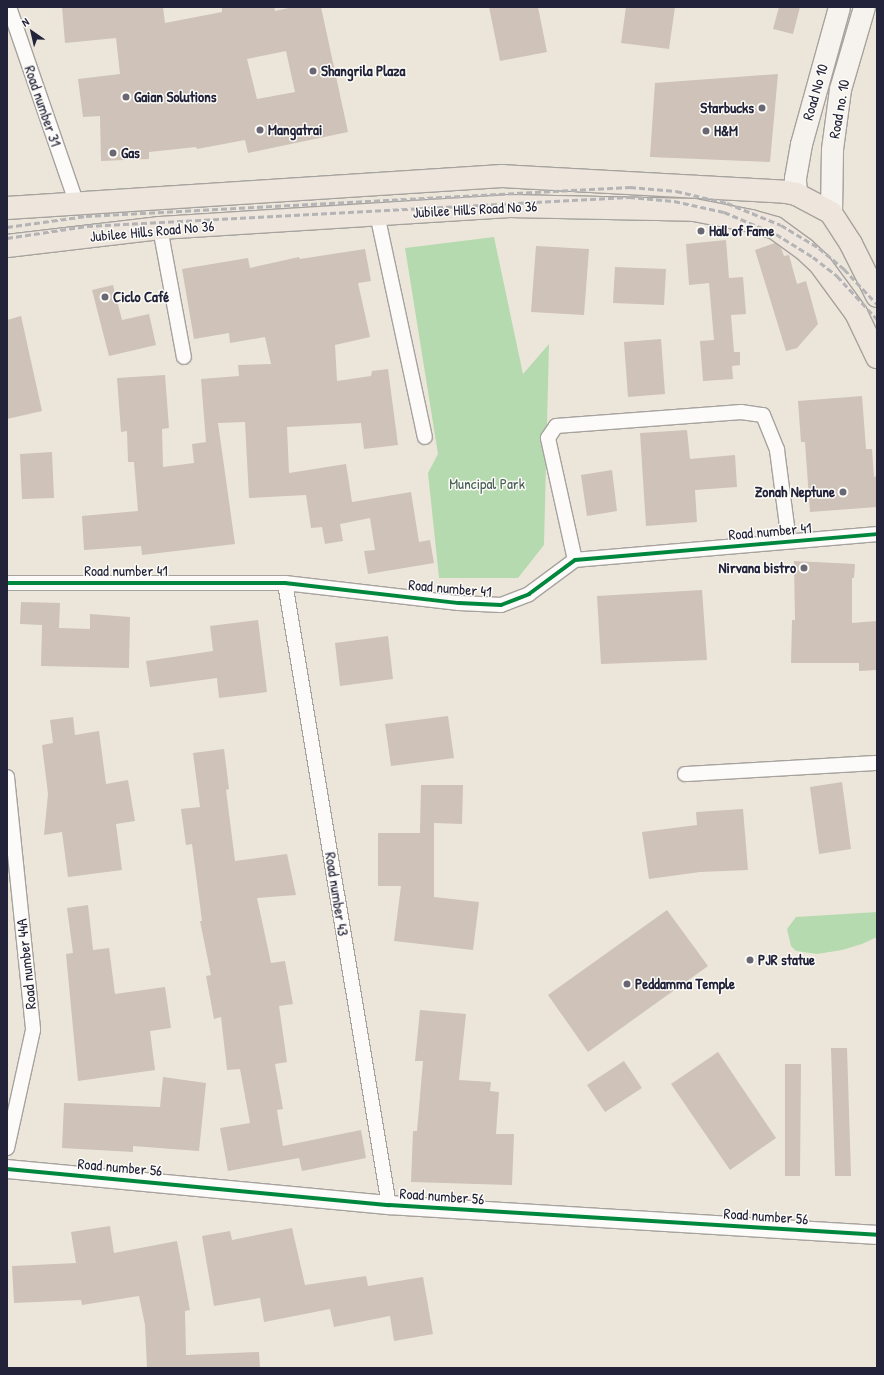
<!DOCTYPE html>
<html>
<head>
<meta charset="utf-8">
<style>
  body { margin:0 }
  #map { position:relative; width:884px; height:1375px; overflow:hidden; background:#ece6da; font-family:"Patrick Hand",sans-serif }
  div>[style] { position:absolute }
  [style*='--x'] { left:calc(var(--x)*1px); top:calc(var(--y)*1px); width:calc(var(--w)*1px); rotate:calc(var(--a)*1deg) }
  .green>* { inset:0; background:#b6daaf }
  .building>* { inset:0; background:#cec2b9 }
  .roads { filter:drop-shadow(1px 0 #a6a29e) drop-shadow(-1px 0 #a6a29e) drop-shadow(0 1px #a6a29e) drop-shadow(0 -1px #a6a29e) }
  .minor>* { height:14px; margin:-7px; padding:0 7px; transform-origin:7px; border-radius:7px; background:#fcfbf9 }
  .tertiary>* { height:18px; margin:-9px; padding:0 9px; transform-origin:9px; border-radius:9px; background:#fcfbf9 }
  .secondary>* { height:21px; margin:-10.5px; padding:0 10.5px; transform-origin:10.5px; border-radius:10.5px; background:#f6f3ee }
  .primary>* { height:22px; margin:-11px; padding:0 11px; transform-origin:11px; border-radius:11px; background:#eee6dd }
  .rail>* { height:3px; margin-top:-1.5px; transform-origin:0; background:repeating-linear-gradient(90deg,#b4b3b5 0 6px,transparent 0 9px) }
  .cycleway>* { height:4px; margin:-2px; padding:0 2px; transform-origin:2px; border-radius:2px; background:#00873e }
  .dots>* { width:11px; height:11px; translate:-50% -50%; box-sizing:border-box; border:2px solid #fdfcf7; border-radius:50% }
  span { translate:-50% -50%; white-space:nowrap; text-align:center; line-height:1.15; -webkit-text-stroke:3px #fdfcf7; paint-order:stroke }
  .poi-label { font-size:15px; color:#22223b; font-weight:700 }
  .left { translate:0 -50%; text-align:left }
  .right { translate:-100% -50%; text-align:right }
  .street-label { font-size:15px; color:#22223b }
  .park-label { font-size:15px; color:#465f57 }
  .frame { position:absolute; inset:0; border:8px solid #22223b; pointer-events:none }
  .north { position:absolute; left:12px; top:12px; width:40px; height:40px; -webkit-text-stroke:3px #fdfcf7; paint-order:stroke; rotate:326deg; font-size:11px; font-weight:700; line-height:16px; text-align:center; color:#22223b }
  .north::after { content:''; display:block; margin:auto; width:14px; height:18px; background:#22223b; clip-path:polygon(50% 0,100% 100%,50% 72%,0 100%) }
</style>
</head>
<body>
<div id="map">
  <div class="green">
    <i style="clip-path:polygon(494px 237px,523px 374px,549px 344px,544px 545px,518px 578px,439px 578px,428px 473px,438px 454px,405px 248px)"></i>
    <i style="clip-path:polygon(877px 912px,877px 937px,862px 944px,842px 950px,817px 954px,796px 951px,791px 946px,787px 929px,796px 917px)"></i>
  </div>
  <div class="building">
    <i style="clip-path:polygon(evenodd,62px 7px,163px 7px,165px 23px,222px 12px,222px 7px,274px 7px,275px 11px,293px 7px,321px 7px,348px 132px,248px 153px,245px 140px,197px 149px,196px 147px,149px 152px,149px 159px,101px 161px,100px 116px,83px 117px,78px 79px,120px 74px,116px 38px,65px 43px,62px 7px,286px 51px,295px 92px,257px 99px,247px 59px,286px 51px)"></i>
    <i style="clip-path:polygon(489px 7px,538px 7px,547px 52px,500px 61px)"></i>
    <i style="clip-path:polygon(626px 7px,675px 7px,669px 49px,621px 43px)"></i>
    <i style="clip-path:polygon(779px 7px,800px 7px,793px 34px,773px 29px)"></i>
    <i style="clip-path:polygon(778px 74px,770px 162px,650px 157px,655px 83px)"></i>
    <i style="clip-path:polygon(726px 240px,729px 278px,743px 277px,746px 314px,731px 315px,734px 352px,740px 352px,740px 365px,732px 366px,733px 379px,703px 381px,700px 341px,714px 340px,709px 283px,689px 285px,686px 244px)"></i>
    <i style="clip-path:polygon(775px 243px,781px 248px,784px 256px,789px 255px,797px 284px,806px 281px,818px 324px,797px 348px,786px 351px,755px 250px)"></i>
    <i style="clip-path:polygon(536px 246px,589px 249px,584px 315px,531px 312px)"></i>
    <i style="clip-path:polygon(365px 249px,371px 281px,358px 283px,370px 337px,335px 345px,337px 381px,371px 376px,372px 371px,388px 369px,398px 445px,364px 449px,361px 423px,287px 427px,289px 473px,346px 464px,352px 502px,411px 492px,419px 542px,430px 540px,434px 563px,368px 574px,364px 551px,375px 550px,370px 518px,340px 524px,343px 541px,325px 544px,322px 527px,311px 528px,306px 495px,249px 498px,245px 422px,218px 423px,235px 544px,142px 555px,141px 546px,84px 550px,82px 516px,138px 511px,134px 462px,128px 462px,127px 431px,121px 432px,117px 378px,165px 375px,169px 428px,162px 429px,163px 467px,194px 463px,192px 444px,206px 442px,201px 379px,239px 376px,238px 365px,271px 364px,265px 337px,230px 343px,229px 333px,194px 339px,182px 269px,248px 258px,250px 268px,299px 257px,300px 259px)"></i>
    <i style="clip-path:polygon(615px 267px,666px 269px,664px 305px,613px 303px)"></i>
    <i style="clip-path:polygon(113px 285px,122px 320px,149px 314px,156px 345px,109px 356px,92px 290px)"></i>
    <i style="clip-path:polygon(21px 316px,42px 411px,7px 419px,7px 320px)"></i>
    <i style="clip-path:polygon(661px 339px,665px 394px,628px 397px,624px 342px)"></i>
    <i style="clip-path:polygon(862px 396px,866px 449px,872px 449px,874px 477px,877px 476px,877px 507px,810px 512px,805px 442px,801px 442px,798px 401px)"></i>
    <i style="clip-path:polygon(687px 430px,690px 459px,735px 455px,737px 487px,695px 490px,697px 522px,646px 526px,640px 433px)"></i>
    <i style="clip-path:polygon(52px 452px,54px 498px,22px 499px,20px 454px)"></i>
    <i style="clip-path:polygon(612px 470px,617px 511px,587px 516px,581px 475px)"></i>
    <i style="clip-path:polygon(794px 561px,855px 564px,854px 578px,852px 578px,852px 623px,877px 621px,877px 670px,859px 671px,859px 663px,791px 663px,792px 620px,795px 620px)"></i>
    <i style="clip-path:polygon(702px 590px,707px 660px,601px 664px,597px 596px)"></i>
    <i style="clip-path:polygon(21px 602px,60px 603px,59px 628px,90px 629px,90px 614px,130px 617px,129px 668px,41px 666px,42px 625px,20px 624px)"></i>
    <i style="clip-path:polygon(258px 620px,267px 692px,219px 698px,217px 678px,150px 687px,146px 661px,213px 651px,210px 626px)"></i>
    <i style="clip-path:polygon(388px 636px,393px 679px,340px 686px,335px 643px)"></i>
    <i style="clip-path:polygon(448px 716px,454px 758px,391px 766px,385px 724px)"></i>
    <i style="clip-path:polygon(73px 717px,75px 735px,99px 731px,106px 784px,128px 780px,135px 821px,116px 824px,122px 870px,68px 877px,62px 832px,44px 835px,48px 794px,42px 745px,53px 743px,50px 720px)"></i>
    <i style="clip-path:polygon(224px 749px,229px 789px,226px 790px,235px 861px,287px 854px,296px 895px,257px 898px,271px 963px,285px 961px,293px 1004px,279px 1006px,287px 1062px,275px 1064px,283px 1109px,277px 1110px,283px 1146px,361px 1130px,366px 1158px,302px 1171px,299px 1158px,228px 1171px,220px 1128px,250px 1123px,240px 1069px,227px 1070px,221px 1017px,214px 1019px,206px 976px,211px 975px,200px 921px,202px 921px,192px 844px,186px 845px,181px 809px,200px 807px,193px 753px)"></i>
    <i style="clip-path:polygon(842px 782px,851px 849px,819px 854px,810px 787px)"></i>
    <i style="clip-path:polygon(421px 785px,463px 785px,462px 824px,434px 823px,434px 897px,479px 902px,473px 950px,394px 941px,401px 886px,378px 886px,378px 833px,420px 833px)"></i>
    <i style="clip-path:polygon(743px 809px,748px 870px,700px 872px,649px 879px,642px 832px,697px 825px,696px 812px)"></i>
    <i style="clip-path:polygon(88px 905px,93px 950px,109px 948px,115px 994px,165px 987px,171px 1028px,150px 1031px,155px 1070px,78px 1081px,66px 954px,73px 953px,67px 908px)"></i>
    <i style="clip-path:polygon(667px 910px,708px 966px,588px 1052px,548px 995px)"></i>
    <i style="clip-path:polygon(420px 1010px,466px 1014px,459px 1080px,491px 1082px,490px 1091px,499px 1092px,496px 1134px,514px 1134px,512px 1185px,411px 1182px,413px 1131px,417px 1131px,423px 1061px,415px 1061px)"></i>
    <i style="clip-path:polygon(831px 1048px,847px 1048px,851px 1176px,835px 1176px)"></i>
    <i style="clip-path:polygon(718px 1052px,776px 1138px,730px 1170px,671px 1084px)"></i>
    <i style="clip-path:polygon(624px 1061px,642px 1088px,605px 1112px,587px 1085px)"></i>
    <i style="clip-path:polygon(785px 1064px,801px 1064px,800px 1176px,785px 1176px)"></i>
    <i style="clip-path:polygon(163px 1077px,206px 1083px,199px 1151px,133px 1146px,133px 1152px,62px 1148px,64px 1103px,160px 1107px)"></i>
    <i style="clip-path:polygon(110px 1226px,114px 1253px,177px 1241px,190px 1310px,185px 1311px,186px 1355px,259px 1352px,260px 1368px,147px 1368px,145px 1325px,139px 1296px,82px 1305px,81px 1300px,14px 1303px,12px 1266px,76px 1263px,71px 1232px)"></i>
    <i style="clip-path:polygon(292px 1228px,305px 1285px,366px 1276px,368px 1286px,423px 1277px,433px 1334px,394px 1341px,390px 1316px,334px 1327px,330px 1309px,264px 1322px,260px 1298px,214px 1306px,202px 1236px,230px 1231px,232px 1240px)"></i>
  </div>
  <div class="roads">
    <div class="minor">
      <i style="--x:9;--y:7;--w:209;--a:71"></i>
      <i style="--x:377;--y:214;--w:228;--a:77.9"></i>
      <i style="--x:160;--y:228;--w:131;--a:79.5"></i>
      <i style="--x:575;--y:560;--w:125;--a:-102.5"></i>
      <i style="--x:548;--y:438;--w:14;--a:-56"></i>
      <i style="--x:556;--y:426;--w:186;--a:-4.3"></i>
      <i style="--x:741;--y:412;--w:22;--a:8"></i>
      <i style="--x:763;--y:415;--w:38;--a:68"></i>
      <i style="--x:777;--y:450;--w:92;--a:82.5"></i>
      <i style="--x:7;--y:583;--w:278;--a:0"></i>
      <i style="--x:285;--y:583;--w:175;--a:6.6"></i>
      <i style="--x:459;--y:603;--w:42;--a:2.7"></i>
      <i style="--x:501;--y:605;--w:30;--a:-21"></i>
      <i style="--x:529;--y:594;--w:57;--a:-36.5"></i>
      <i style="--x:575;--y:560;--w:303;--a:-4.9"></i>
      <i style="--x:285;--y:583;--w:631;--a:80.51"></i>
      <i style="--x:685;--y:774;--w:192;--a:-3.3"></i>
      <i style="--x:7;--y:777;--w:254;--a:84.1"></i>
      <i style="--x:33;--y:1030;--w:121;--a:102.4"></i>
    </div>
    <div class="tertiary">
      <i style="--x:7;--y:1169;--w:384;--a:5.4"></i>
      <i style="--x:389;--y:1205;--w:489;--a:3.5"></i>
    </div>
    <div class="secondary">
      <i style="--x:796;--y:194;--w:16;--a:-94"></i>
      <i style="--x:795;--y:178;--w:35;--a:-80"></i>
      <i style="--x:801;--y:144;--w:142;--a:-74.5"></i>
      <i style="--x:831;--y:213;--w:64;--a:-89.1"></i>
      <i style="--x:832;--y:149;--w:61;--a:-82.4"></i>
      <i style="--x:840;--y:89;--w:85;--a:-73.7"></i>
    </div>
    <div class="primary">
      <i style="--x:7;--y:208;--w:496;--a:-3.7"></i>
      <i style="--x:502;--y:176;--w:284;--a:3.2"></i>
      <i style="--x:786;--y:192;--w:10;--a:11"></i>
      <i style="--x:796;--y:194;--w:40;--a:28"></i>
      <i style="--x:831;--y:213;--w:37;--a:57"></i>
      <i style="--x:851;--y:244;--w:58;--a:63.4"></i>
      <i style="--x:7;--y:246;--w:154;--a:-6.7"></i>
      <i style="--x:160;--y:228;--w:350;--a:-3.6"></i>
      <i style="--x:509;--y:206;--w:185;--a:1.2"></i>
      <i style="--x:694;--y:210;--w:58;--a:10.9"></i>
      <i style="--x:751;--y:221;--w:25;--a:16"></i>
      <i style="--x:775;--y:228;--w:36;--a:36"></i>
      <i style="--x:804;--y:249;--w:22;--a:43"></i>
      <i style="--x:820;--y:264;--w:61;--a:53.7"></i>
      <i style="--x:856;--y:313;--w:49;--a:64.5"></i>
    </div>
  </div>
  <div class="rail">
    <i style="--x:7;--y:227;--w:80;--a:-7.9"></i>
    <i style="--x:86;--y:216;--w:545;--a:-3.05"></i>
    <i style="--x:630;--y:187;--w:46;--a:5"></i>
    <i style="--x:676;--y:191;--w:52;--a:13.2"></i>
    <i style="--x:727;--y:203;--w:58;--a:22.2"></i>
    <i style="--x:781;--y:225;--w:44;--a:31.2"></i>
    <i style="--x:819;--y:248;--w:33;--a:40"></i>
    <i style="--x:844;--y:269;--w:48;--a:46.7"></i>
    <i style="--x:7;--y:238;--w:81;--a:-8.5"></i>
    <i style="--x:87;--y:226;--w:543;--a:-3.06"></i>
    <i style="--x:629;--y:197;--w:45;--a:5.1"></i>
    <i style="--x:674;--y:201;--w:51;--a:12.4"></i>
    <i style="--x:724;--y:212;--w:56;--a:22.9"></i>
    <i style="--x:776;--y:234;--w:44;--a:31.9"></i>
    <i style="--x:813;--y:257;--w:31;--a:38"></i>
    <i style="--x:837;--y:276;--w:59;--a:47.1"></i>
  </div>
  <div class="cycleway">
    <i style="--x:7;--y:583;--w:278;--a:0"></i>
    <i style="--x:285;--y:583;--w:175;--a:6.6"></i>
    <i style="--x:459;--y:603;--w:42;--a:2.7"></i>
    <i style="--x:501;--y:605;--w:30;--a:-21"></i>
    <i style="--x:529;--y:594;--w:57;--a:-36.5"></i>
    <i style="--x:575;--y:560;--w:303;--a:-4.9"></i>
    <i style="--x:7;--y:1169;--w:384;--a:5.4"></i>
    <i style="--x:389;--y:1205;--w:489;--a:3.5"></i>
  </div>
  <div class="dots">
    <i style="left:313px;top:71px;background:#696773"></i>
    <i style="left:126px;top:97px;background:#696773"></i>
    <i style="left:762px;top:108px;background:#696773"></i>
    <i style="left:260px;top:130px;background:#696773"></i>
    <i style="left:706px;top:131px;background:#696773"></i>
    <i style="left:113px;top:153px;background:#696773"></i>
    <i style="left:701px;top:231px;background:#696773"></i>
    <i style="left:105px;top:297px;background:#696773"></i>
    <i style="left:843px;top:492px;background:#696773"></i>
    <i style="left:804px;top:568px;background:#696773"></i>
    <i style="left:750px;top:960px;background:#696773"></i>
    <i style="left:627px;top:984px;background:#696773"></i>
  </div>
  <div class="poi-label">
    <span class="left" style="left:321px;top:71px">Shangrila Plaza</span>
    <span class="left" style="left:134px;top:97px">Gaian Solutions</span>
    <span class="right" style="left:754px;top:108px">Starbucks</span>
    <span class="left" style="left:268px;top:130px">Mangatrai</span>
    <span class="left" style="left:714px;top:131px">H&amp;M</span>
    <span class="left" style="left:121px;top:153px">Gas</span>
    <span class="left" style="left:709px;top:231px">Hall of Fame</span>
    <span class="left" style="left:113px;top:297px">Ciclo Café</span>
    <span class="right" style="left:835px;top:492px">Zonah Neptune</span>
    <span class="right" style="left:796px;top:568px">Nirvana bistro</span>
    <span class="left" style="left:758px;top:960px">PJR statue</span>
    <span class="left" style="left:635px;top:984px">Peddamma Temple</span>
  </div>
  <div class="street-label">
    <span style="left:815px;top:92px;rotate:-74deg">Road No 10</span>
    <span style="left:43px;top:106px;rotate:71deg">Road number 31</span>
    <span style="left:839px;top:109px;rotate:-80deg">Road no. 10</span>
    <span style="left:475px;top:209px;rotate:-3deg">Jubilee Hills Road No 36</span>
    <span style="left:152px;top:231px;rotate:-5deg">Jubilee Hills Road No 36</span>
    <span style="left:770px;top:531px;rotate:-5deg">Road number 41</span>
    <span style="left:126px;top:571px">Road number 41</span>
    <span style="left:450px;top:588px;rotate:5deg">Road number 41</span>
    <span style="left:337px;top:894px;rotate:81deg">Road number 43</span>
    <span style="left:26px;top:964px;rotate:-96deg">Road number 44A</span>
    <span style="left:120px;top:1167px;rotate:5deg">Road number 56</span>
    <span style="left:442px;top:1196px;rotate:4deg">Road number 56</span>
    <span style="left:766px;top:1216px;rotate:4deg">Road number 56</span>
  </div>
  <div class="park-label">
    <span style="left:487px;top:484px">Muncipal Park</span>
  </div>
  <div class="frame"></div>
  <div class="north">N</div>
</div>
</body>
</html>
